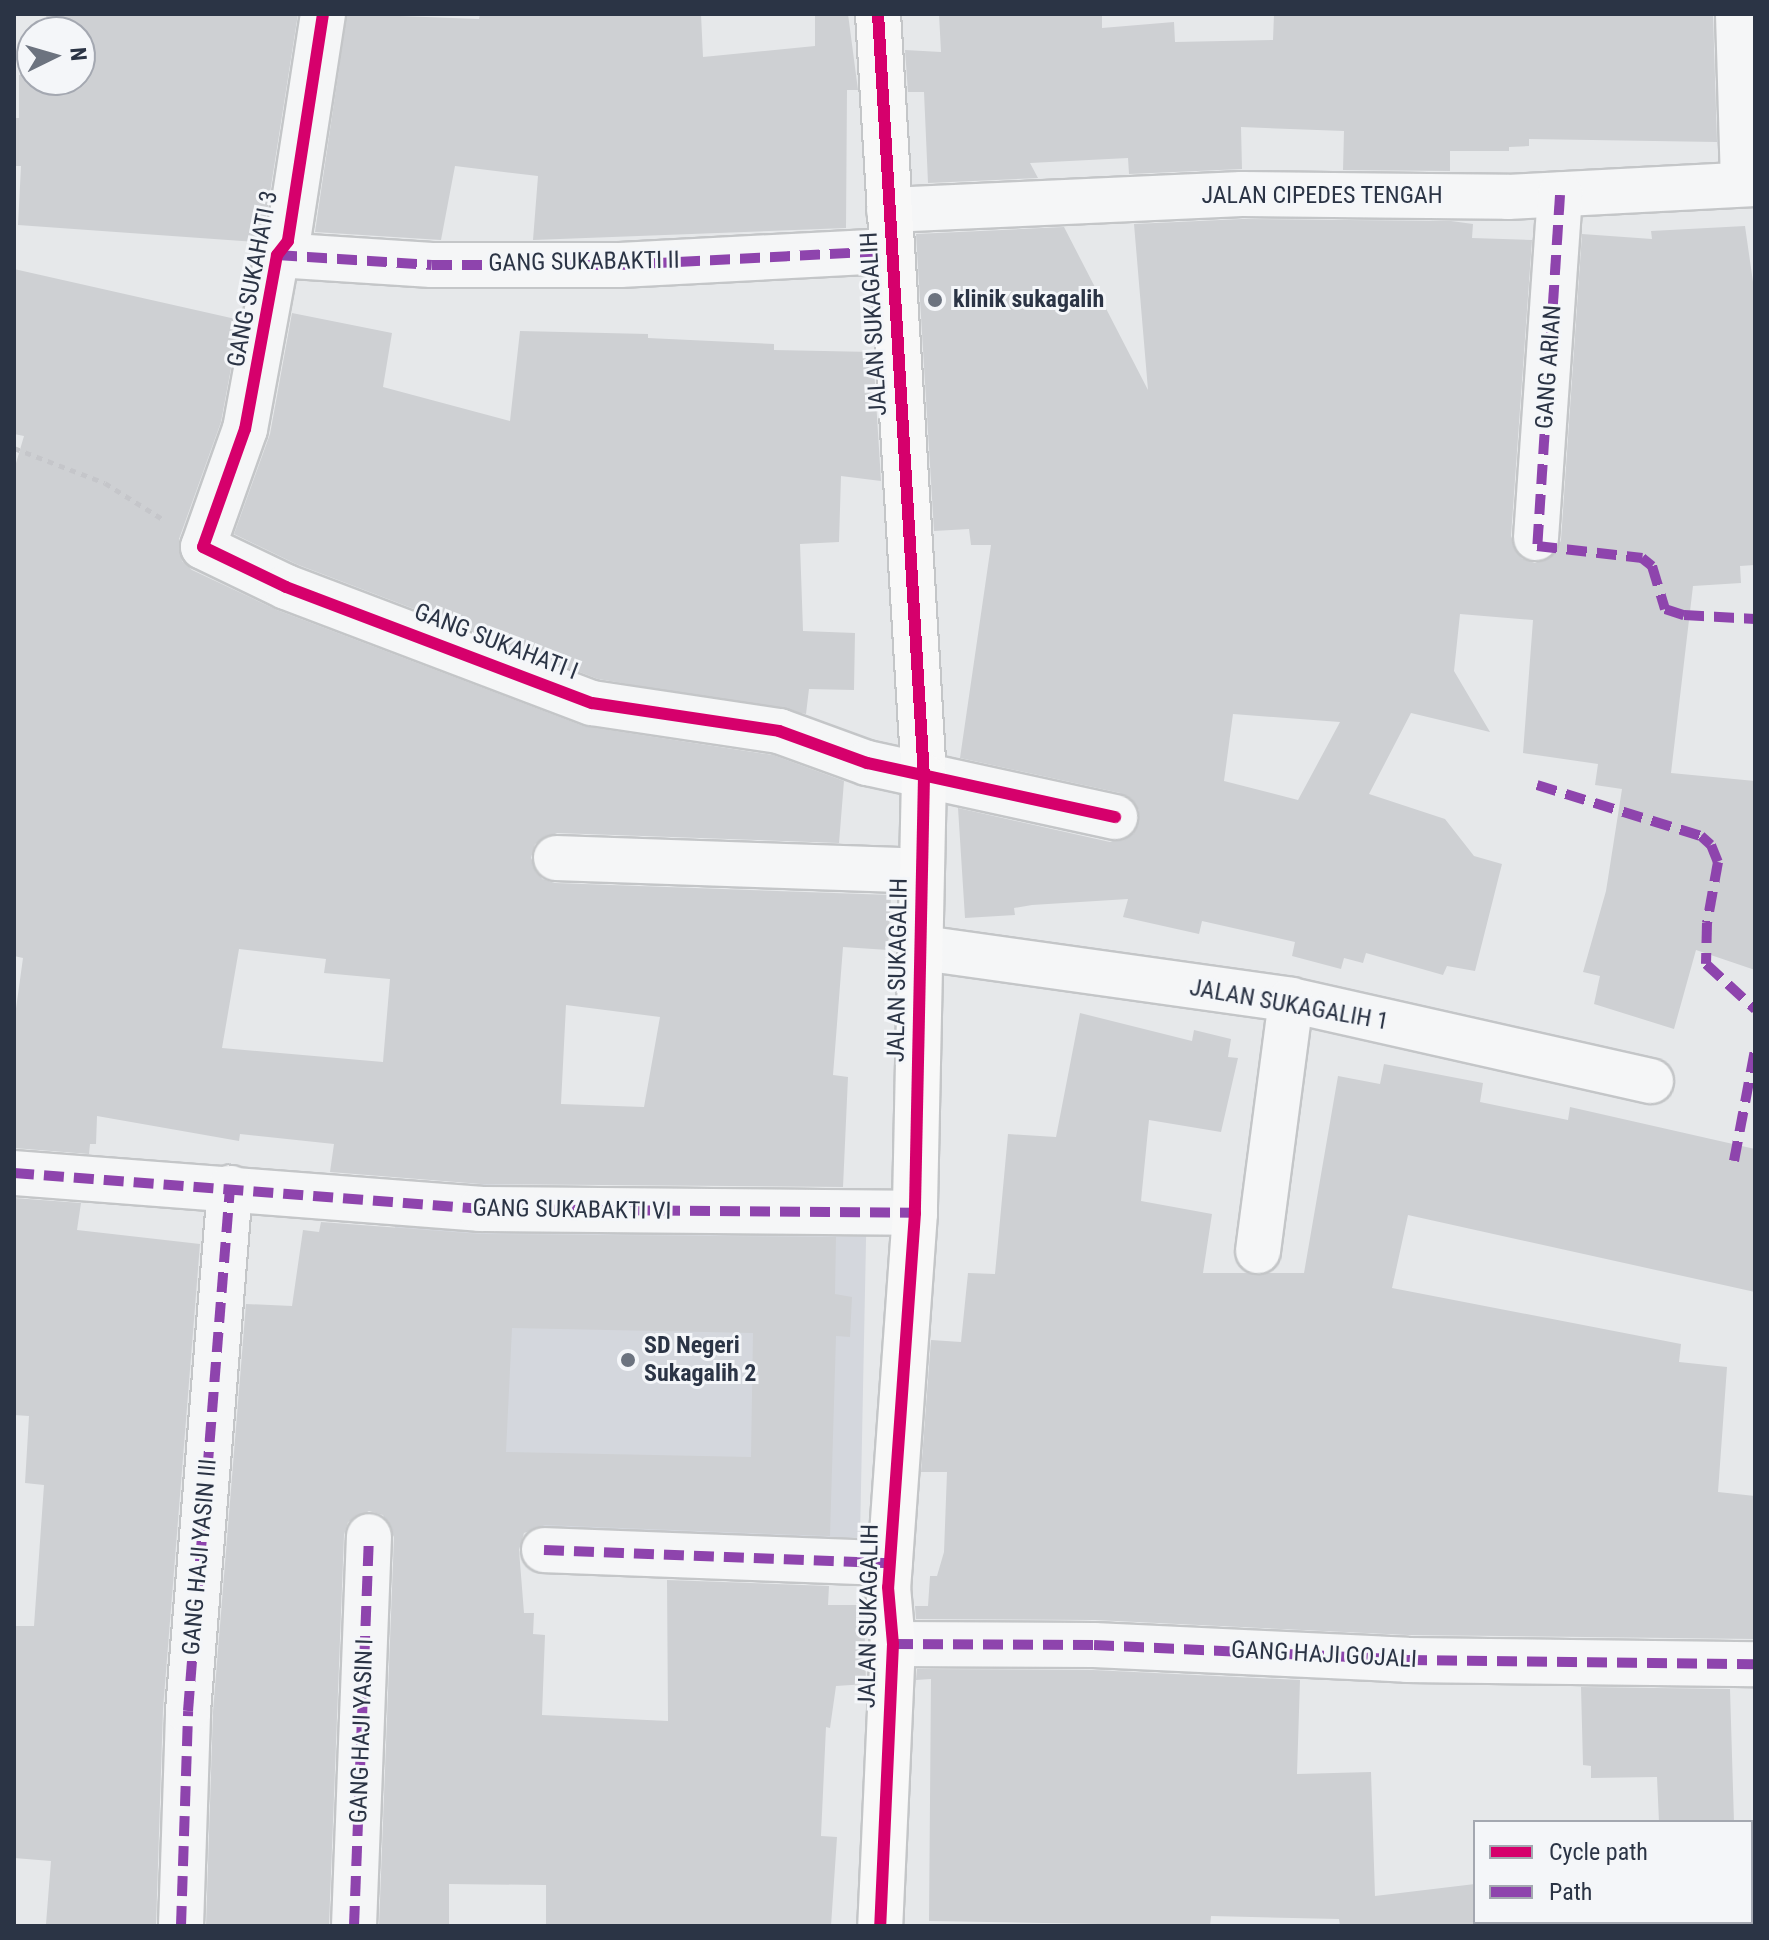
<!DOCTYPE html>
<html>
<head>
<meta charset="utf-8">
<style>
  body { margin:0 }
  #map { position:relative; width:1769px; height:1940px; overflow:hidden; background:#e6e8ea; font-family:"Roboto Condensed",sans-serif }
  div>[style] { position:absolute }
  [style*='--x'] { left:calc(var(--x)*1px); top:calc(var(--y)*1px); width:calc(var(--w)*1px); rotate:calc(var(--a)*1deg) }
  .built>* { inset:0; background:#d4d7dd }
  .building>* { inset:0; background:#ced0d3 }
  .path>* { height:5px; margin-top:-2.5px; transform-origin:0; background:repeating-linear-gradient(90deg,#c5c6ca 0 6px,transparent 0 12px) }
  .roads { filter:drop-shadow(2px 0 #c4c6c8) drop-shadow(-2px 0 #c4c6c8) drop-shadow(0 2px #c4c6c8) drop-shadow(0 -2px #c4c6c8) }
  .street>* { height:44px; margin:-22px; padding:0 22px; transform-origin:22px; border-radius:22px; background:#f5f6f7 }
  .secondary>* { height:44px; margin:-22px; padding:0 22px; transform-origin:22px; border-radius:22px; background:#f8f8f8 }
  .quiet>* { height:10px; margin-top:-5px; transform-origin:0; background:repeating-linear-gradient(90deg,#8e44ad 0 20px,transparent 0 30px) }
  .cycleway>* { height:12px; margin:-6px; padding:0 6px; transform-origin:6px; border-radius:6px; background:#d6006c }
  .dots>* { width:22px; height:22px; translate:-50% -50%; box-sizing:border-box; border:4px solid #f4f6f9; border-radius:50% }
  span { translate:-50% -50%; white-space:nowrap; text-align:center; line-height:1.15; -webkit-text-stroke:6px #f4f6f9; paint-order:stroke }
  .street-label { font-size:24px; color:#2b3445 }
  .poi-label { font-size:24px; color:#2b3445; font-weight:700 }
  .left { translate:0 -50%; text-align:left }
  .frame { position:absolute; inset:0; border:16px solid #2b3445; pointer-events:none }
  .legend { position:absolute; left:1473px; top:1820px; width:280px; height:104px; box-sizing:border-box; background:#f4f6f9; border:2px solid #a4a8b1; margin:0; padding:10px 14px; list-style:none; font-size:24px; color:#2b3445 }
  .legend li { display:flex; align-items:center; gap:16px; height:40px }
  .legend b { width:40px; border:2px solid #a4a8b1 }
  .north { position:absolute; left:16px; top:16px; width:80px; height:80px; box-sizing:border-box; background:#f4f6f9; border:2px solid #a4a8b1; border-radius:50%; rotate:85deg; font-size:22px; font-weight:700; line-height:32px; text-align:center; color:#2b3445 }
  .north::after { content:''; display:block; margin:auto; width:28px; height:36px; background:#6c737f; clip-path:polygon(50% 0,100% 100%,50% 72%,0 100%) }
</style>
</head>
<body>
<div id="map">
  <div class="built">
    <i style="clip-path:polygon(396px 1182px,867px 1192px,860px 1538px,389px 1528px)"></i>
  </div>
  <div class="building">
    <i style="clip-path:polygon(46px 14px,298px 14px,264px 231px,256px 242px,18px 225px,21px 166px,14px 166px,14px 118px,19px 118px,19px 75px,32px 75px,32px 80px,80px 80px,80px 32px,48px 32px)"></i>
    <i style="clip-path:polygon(347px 14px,479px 19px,480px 14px,701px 14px,703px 57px,815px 46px,815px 14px,848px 14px,858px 90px,847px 90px,846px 228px,533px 240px,538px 176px,455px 166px,441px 240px,315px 232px)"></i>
    <i style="clip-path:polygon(939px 14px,1102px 14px,1102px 28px,1174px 22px,1175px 42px,1273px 40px,1274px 14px,1713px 14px,1717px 142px,1529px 139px,1529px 146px,1509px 147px,1509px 151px,1450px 151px,1450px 171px,1343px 170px,1344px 131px,1241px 127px,1242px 169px,1129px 174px,1128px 158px,1030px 163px,1038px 178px,928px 183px,924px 92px,908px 92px,905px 50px,941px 52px)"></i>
    <i style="clip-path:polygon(evenodd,1242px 219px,1451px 221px,1473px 224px,1472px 238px,1532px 240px,1511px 536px,1521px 558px,1535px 563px,1556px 553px,1561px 540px,1582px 234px,1652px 239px,1651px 231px,1745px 226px,1755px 296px,1755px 565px,1740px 566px,1741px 583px,1693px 586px,1671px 773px,1755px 781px,1755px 970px,1696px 950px,1674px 1029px,1594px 1004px,1600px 976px,1583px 972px,1606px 891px,1622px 789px,1595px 785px,1598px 764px,1523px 753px,1533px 620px,1460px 614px,1454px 671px,1490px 732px,1411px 713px,1369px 794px,1445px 819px,1474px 856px,1502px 864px,1475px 971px,1447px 966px,1443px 975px,1366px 953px,1363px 963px,1344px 958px,1341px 969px,1292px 956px,1295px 942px,1202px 921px,1199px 934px,1123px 917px,1128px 899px,1032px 905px,1014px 908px,1015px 915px,965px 918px,958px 808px,1110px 842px,1134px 833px,1139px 810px,1120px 793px,960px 758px,991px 545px,971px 545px,969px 529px,934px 531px,916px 234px,1064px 227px,1148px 390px,1134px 224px,1242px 219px,1233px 714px,1340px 722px,1298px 800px,1224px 781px,1233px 714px)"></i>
    <i style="clip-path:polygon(evenodd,14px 269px,240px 320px,221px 422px,179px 539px,182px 561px,192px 570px,277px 610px,583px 726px,773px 755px,844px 781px,839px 843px,557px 833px,535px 844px,531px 858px,542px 879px,555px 883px,891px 895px,888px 950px,843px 947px,833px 1075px,848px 1077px,843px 1187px,481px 1184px,330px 1172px,334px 1144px,240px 1134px,239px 1141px,97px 1116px,96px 1144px,90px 1144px,89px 1154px,14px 1148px,14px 1023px,23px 958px,14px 956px,14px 470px,24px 436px,14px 434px,14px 269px,239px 949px,326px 959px,324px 973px,390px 979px,383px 1062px,222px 1048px,239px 949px,14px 269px,566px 1005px,660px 1017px,644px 1107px,561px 1104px,566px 1005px)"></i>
    <i style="clip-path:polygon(292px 313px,392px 333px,383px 387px,510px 421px,520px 331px,648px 334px,648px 338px,774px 344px,774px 350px,873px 352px,881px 481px,841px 476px,839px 542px,800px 544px,803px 631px,855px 633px,854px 690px,809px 689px,806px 714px,598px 679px,296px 564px,234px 534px,270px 434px)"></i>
    <i style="clip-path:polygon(1080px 1013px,1192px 1041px,1194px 1030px,1231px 1039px,1228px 1057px,1238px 1058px,1221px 1132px,1149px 1120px,1141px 1201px,1212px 1214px,1203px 1273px,1304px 1273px,1338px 1076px,1380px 1084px,1384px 1064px,1483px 1083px,1480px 1102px,1568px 1120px,1570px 1107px,1755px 1149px,1755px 1292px,1408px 1215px,1392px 1288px,1681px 1344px,1679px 1362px,1727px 1367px,1718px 1492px,1755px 1496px,1755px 1639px,1408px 1635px,1095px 1620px,916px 1619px,915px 1606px,928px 1606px,930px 1576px,937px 1576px,944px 1552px,947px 1472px,921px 1472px,931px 1340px,961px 1342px,968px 1273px,995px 1274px,1008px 1134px,1056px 1137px)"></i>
    <i style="clip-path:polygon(14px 1198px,81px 1203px,77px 1230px,200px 1244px,163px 1709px,156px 1926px,46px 1924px,51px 1861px,14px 1858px,14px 1626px,34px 1626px,44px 1485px,25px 1483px,29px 1416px,14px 1415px)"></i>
    <i style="clip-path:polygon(evenodd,321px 1222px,480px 1234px,836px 1237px,835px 1294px,852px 1297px,850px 1337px,836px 1336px,830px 1536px,545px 1525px,524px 1533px,519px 1550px,524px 1613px,534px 1613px,533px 1634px,545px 1635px,542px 1715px,668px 1721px,667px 1580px,829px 1586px,828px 1605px,864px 1605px,866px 1684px,836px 1686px,830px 1728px,826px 1727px,821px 1836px,837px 1837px,831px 1926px,546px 1926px,546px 1885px,449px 1884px,449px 1926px,379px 1926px,394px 1537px,383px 1515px,369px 1511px,348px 1522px,344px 1535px,329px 1926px,206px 1926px,213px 1712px,246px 1304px,292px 1306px,303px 1230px,319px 1232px,321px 1222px,512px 1328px,753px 1333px,751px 1457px,506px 1452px,512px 1328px)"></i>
    <i style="clip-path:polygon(917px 1669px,1093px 1670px,1300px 1680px,1297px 1774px,1371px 1772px,1375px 1896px,1475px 1884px,1475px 1926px,1340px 1926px,1339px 1919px,1211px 1916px,1210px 1926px,929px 1921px,931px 1679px,916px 1680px)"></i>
    <i style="clip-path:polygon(1581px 1687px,1730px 1689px,1734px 1822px,1659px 1822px,1657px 1777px,1591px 1778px,1591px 1766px,1583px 1765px)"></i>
  </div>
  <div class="path">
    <i style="--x:14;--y:448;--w:97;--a:21"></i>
    <i style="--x:105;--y:483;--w:70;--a:32.1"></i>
  </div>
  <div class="roads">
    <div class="street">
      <i style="--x:323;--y:14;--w:230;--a:98.8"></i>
      <i style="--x:288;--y:241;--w:18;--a:128"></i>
      <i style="--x:277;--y:255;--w:177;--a:100.4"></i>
      <i style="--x:245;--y:429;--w:125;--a:109.6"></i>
      <i style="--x:203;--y:547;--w:92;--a:25.7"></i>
      <i style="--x:286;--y:587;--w:327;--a:20.8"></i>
      <i style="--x:592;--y:703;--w:189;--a:8.5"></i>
      <i style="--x:779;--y:731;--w:94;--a:20"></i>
      <i style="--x:867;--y:763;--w:254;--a:12.3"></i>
      <i style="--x:1738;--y:14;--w:170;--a:88.3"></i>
      <i style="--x:889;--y:210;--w:353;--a:-2.6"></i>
      <i style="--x:1242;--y:194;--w:266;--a:0.6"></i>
      <i style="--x:1508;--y:197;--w:247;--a:-3"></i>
      <i style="--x:277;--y:255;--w:155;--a:3.7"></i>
      <i style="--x:432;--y:265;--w:188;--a:0"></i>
      <i style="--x:620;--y:265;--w:270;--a:-3"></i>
      <i style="--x:1536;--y:538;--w:344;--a:-86"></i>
      <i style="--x:556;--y:858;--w:365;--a:2"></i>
      <i style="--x:923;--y:948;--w:372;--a:8"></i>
      <i style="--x:1291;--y:1000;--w:369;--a:12.7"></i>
      <i style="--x:14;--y:1173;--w:467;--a:4.4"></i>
      <i style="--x:480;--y:1209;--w:435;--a:0.5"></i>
      <i style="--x:1258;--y:1251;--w:253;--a:-82.5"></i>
      <i style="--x:544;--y:1550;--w:346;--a:2.2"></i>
      <i style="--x:893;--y:1644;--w:201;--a:0.3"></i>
      <i style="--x:1094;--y:1645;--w:313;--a:2.7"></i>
      <i style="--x:1407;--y:1660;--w:348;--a:0.7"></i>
      <i style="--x:181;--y:1926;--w:215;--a:-88.1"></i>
      <i style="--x:188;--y:1711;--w:525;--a:-85.41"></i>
      <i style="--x:354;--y:1926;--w:390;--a:-87.8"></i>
    </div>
    <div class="secondary">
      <i style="--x:878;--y:14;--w:763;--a:86.55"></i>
      <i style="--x:924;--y:776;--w:437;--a:91.2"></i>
      <i style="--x:915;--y:1213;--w:375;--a:94.1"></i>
      <i style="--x:888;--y:1587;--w:57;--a:85"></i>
      <i style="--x:893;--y:1644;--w:282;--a:92.6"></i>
    </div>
  </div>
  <div class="quiet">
    <i style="--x:1560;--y:195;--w:352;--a:93.7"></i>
    <i style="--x:1537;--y:546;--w:106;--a:6.5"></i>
    <i style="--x:1642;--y:558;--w:13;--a:39"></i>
    <i style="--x:1652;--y:566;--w:45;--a:73.2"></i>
    <i style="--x:1665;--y:609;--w:20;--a:18"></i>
    <i style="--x:1684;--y:615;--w:71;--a:3.2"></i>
    <i style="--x:277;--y:255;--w:155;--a:3.7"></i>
    <i style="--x:432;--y:265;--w:188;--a:0"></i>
    <i style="--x:620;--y:265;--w:270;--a:-3"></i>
    <i style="--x:1537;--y:785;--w:172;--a:17.3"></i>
    <i style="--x:1701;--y:836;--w:13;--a:42"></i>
    <i style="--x:1711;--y:845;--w:18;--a:68"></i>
    <i style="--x:1718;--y:862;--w:62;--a:100.2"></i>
    <i style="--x:1707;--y:923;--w:41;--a:91.4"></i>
    <i style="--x:1706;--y:964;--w:67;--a:42.6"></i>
    <i style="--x:1734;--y:1161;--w:113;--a:-79.3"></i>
    <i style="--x:14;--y:1173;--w:467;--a:4.4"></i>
    <i style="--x:480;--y:1209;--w:435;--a:0.5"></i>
    <i style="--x:544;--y:1550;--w:346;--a:2.2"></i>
    <i style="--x:893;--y:1644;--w:201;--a:0.3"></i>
    <i style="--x:1094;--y:1645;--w:313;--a:2.7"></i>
    <i style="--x:1407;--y:1660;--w:348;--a:0.7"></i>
    <i style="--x:181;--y:1926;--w:215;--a:-88.1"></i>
    <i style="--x:188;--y:1711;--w:525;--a:-85.41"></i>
    <i style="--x:354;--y:1926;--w:390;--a:-87.8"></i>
  </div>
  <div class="cycleway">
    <i style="--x:323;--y:14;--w:230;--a:98.8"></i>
    <i style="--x:288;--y:241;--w:18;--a:128"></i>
    <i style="--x:277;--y:255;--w:177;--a:100.4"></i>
    <i style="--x:245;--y:429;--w:125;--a:109.6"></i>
    <i style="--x:203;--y:547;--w:92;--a:25.7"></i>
    <i style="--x:286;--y:587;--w:327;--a:20.8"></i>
    <i style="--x:592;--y:703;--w:189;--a:8.5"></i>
    <i style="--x:779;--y:731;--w:94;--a:20"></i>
    <i style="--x:867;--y:763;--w:254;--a:12.3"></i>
    <i style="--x:878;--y:14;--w:763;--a:86.55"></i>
    <i style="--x:924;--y:776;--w:437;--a:91.2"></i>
    <i style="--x:915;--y:1213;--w:375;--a:94.1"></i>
    <i style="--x:888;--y:1587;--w:57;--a:85"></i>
    <i style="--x:893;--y:1644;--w:282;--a:92.6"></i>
  </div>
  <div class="dots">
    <i style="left:935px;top:300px;background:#6c737f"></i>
    <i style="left:628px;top:1360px;background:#6c737f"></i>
  </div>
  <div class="street-label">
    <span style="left:1322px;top:196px">JALAN CIPEDES TENGAH</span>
    <span style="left:584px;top:262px;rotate:-1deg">GANG SUKABAKTI II</span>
    <span style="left:253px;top:279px;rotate:-79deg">GANG SUKAHATI 3</span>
    <span style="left:874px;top:324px;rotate:-93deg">JALAN SUKAGALIH</span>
    <span style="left:1549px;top:367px;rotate:-86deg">GANG ARIAN</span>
    <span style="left:496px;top:642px;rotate:21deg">GANG SUKAHATI I</span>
    <span style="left:898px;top:970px;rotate:-89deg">JALAN SUKAGALIH</span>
    <span style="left:1289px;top:1005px;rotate:10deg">JALAN SUKAGALIH 1</span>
    <span style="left:572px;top:1210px;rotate:1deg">GANG SUKABAKTI VI</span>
    <span style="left:200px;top:1557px;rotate:-85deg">GANG HAJI YASIN III</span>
    <span style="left:869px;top:1616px;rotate:-89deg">JALAN SUKAGALIH</span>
    <span style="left:1324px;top:1655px;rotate:3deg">GANG HAJI GOJALI</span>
    <span style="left:362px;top:1731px;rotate:-88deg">GANG HAJI YASIN I</span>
  </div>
  <div class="poi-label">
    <span class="left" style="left:953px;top:300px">klinik sukagalih</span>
    <span class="left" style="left:644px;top:1360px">SD Negeri<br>Sukagalih 2</span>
  </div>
  <div class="frame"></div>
  <ul class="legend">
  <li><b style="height:10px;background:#d6006c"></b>Cycle path</li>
  <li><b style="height:10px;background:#8e44ad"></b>Path</li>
  </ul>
  <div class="north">N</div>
</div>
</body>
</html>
